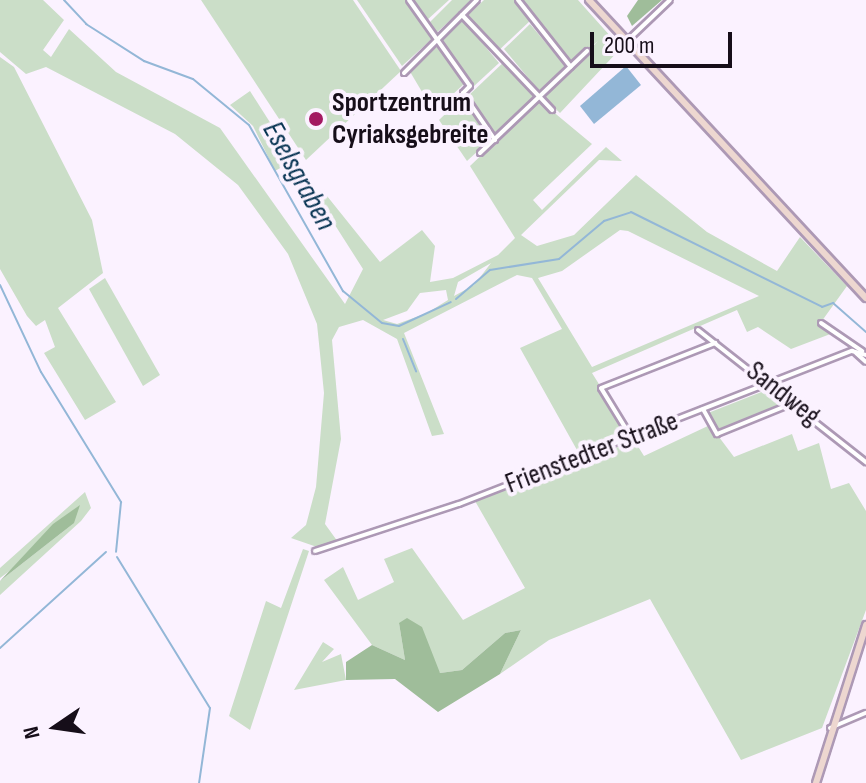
<!DOCTYPE html>
<html>
<head>
<meta charset="utf-8">
<style>
  body { margin:0 }
  #map { position:relative; width:866px; height:783px; overflow:hidden; background:#fbf2ff; font-family:"Sofia Sans Condensed",sans-serif }
  div>[style] { position:absolute }
  [style*='--x'] { left:calc(var(--x)*1px); top:calc(var(--y)*1px); width:calc(var(--w)*1px); rotate:calc(var(--a)*1deg) }
  .green>* { inset:0; background:#cbdec8 }
  .forest>* { inset:0; background:#9fbd9a }
  .water>* { inset:0; background:#93b7d7 }
  .stream>* { height:2px; margin:-1px; padding:0 1px; transform-origin:1px; border-radius:1px; background:#93b7d7 }
  .roads { filter:drop-shadow(2px 0 #ad99b5) drop-shadow(-2px 0 #ad99b5) drop-shadow(0 2px #ad99b5) drop-shadow(0 -2px #ad99b5) }
  .street>* { height:4px; margin:-2px; padding:0 2px; transform-origin:2px; border-radius:2px; background:#fff }
  .secondary>* { height:6px; margin:-3px; padding:0 3px; transform-origin:3px; border-radius:3px; background:#edd7d0 }
  .dots>* { width:22px; height:22px; translate:-50% -50%; box-sizing:border-box; border:4px solid #fbf2ff; border-radius:50% }
  span { translate:-50% -50%; white-space:nowrap; text-align:center; line-height:1.15; -webkit-text-stroke:8px #fbf2ff; paint-order:stroke }
  .poi-label { font-size:28px; color:#160e19; font-weight:700 }
  .left { translate:0 -50%; text-align:left }
  .street-label { font-size:28px; color:#160e19 }
  .water-label { font-size:30px; color:#083453; font-style:italic }
  .north { position:absolute; left:16px; top:687px; width:80px; height:80px; -webkit-text-stroke:6px #fbf2ff; paint-order:stroke; rotate:257deg; font-size:22px; font-weight:700; line-height:32px; text-align:center; color:#160e19 }
  .north::after { content:''; display:block; margin:auto; width:28px; height:36px; background:#160e19; clip-path:polygon(50% 0,100% 100%,50% 72%,0 100%) }
  .scale { position:absolute; left:590px; top:32px; width:142px; height:36px; box-sizing:border-box; border:4px solid #160e19; border-top:0; padding-left:10px; font-size:24px; line-height:28px; white-space:nowrap; color:#160e19; -webkit-text-stroke:6px #fbf2ff; paint-order:stroke }
</style>
</head>
<body>
<div id="map">
  <div class="green">
    <i style="clip-path:polygon(evenodd,0 0,43px 0,64px 20px,43px 50px,51px 57px,69px 29px,116px 72px,220px 128px,345px 304px,363px 269px,319px 200px,327px 196px,380px 262px,422px 230px,435px 246px,430px 282px,453px 278px,498px 255px,515px 238px,470px 166px,539px 100px,592px 144px,533px 200px,542px 210px,606px 147px,622px 161px,599px 160px,521px 235px,537px 246px,574px 235px,636px 175px,707px 232px,777px 271px,800px 237px,847px 286px,819px 325px,833px 333px,791px 349px,758px 327px,747px 332px,737px 310px,592px 373px,644px 456px,710px 425px,734px 457px,792px 434px,798px 451px,819px 443px,831px 489px,849px 483px,866px 511px,866px 610px,822px 728px,741px 760px,650px 599px,549px 640px,500px 674px,521px 630px,505px 633px,462px 670px,440px 673px,399px 623px,405px 660px,372px 645px,324px 580px,343px 567px,358px 600px,394px 582px,384px 559px,412px 548px,463px 620px,525px 588px,475px 501px,582px 459px,520px 348px,562px 329px,532px 278px,517px 275px,404px 333px,444px 434px,432px 436px,397px 339px,363px 320px,339px 327px,332px 340px,341px 439px,325px 524px,338px 542px,317px 547px,291px 538px,306px 525px,316px 487px,324px 393px,317px 324px,288px 254px,238px 185px,175px 134px,46px 67px,26px 74px,0 52px,0 0,620px 230px,628px 231px,759px 296px,592px 367px,538px 278px,562px 271px,620px 230px,0 0,491px 263px,474px 285px,454px 296px,458px 282px,491px 263px,0 0,446px 290px,448px 300px,427px 313px,397px 324px,383px 320px,407px 311px,420px 293px,446px 290px)"></i>
    <i style="clip-path:polygon(201px 0,353px 0,401px 71px,306px 160px)"></i>
    <i style="clip-path:polygon(357px 0,406px 0,433px 38px,402px 66px)"></i>
    <i style="clip-path:polygon(411px 0,449px 0,426px 21px)"></i>
    <i style="clip-path:polygon(452px 0,473px 0,435px 34px,429px 23px)"></i>
    <i style="clip-path:polygon(484px 0,515px 0,532px 19px,496px 53px,466px 17px)"></i>
    <i style="clip-path:polygon(520px 0,578px 0,621px 48px,560px 113px,543px 97px,598px 41px,570px 64px)"></i>
    <i style="clip-path:polygon(463px 20px,499px 63px,473px 87px,441px 42px)"></i>
    <i style="clip-path:polygon(530px 24px,566px 67px,540px 92px,504px 49px)"></i>
    <i style="clip-path:polygon(437px 43px,466px 82px,434px 112px,409px 70px)"></i>
    <i style="clip-path:polygon(0 57px,14px 67px,92px 220px,103px 273px,58px 308px,116px 402px,85px 420px,44px 353px,55px 347px,45px 320px,36px 326px,27px 316px,0 269px)"></i>
    <i style="clip-path:polygon(507px 59px,536px 96px,496px 135px,467px 97px)"></i>
    <i style="clip-path:polygon(250px 91px,294px 160px,275px 171px,253px 126px,230px 105px)"></i>
    <i style="clip-path:polygon(463px 97px,492px 138px,467px 161px,439px 120px)"></i>
    <i style="clip-path:polygon(105px 278px,160px 375px,143px 386px,89px 289px)"></i>
    <i style="clip-path:polygon(769px 389px,786px 403px,718px 431px,708px 413px)"></i>
    <i style="clip-path:polygon(85px 492px,91px 508px,81px 521px,0 595px,0 581px,74px 523px,0 578px,0 568px)"></i>
    <i style="clip-path:polygon(303px 549px,309px 551px,250px 730px,229px 716px,266px 601px,281px 608px)"></i>
    <i style="clip-path:polygon(323px 642px,334px 649px,322px 662px,341px 654px,346px 680px,294px 690px)"></i>
  </div>
  <div class="forest">
    <i style="clip-path:polygon(638px 0,662px 0,632px 26px,627px 16px)"></i>
    <i style="clip-path:polygon(80px 505px,74px 523px,0 581px,53px 524px)"></i>
    <i style="clip-path:polygon(407px 618px,422px 627px,440px 673px,462px 670px,505px 633px,521px 630px,500px 674px,438px 712px,395px 679px,346px 680px,346px 662px,372px 645px,405px 660px,399px 623px)"></i>
  </div>
  <div class="water">
    <i style="clip-path:polygon(626px 66px,641px 85px,594px 124px,580px 106px)"></i>
  </div>
  <div class="stream">
    <i style="--x:64;--y:0;--w:33;--a:47"></i>
    <i style="--x:86;--y:24;--w:69;--a:32.5"></i>
    <i style="--x:144;--y:61;--w:52;--a:20.2"></i>
    <i style="--x:193;--y:79;--w:72;--a:39.4"></i>
    <i style="--x:249;--y:125;--w:191;--a:60.5"></i>
    <i style="--x:343;--y:291;--w:50;--a:39.4"></i>
    <i style="--x:382;--y:323;--w:17;--a:10"></i>
    <i style="--x:399;--y:326;--w:57;--a:-24.8"></i>
    <i style="--x:0;--y:285;--w:96;--a:64.8"></i>
    <i style="--x:41;--y:372;--w:153;--a:58.4"></i>
    <i style="--x:121;--y:502;--w:50;--a:95.7"></i>
    <i style="--x:456;--y:299;--w:45;--a:-40.5"></i>
    <i style="--x:490;--y:270;--w:70;--a:-9.1"></i>
    <i style="--x:559;--y:259;--w:59;--a:-40.2"></i>
    <i style="--x:604;--y:221;--w:28;--a:-18"></i>
    <i style="--x:631;--y:212;--w:213;--a:26.4"></i>
    <i style="--x:822;--y:307;--w:12;--a:-20"></i>
    <i style="--x:833;--y:303;--w:44;--a:41.3"></i>
    <i style="--x:403;--y:339;--w:35;--a:68"></i>
    <i style="--x:117;--y:557;--w:177;--a:58.4"></i>
    <i style="--x:210;--y:708;--w:76;--a:98.3"></i>
    <i style="--x:0;--y:648;--w:143;--a:-42.2"></i>
  </div>
  <div class="roads">
    <div class="street">
      <i style="--x:409;--y:0;--w:105;--a:54.7"></i>
      <i style="--x:470;--y:86;--w:10;--a:135"></i>
      <i style="--x:463;--y:93;--w:57;--a:55.8"></i>
      <i style="--x:518;--y:0;--w:85;--a:51.7"></i>
      <i style="--x:462;--y:15;--w:131;--a:46.5"></i>
      <i style="--x:627;--y:41;--w:59;--a:-43.6"></i>
      <i style="--x:404;--y:73;--w:103;--a:-45"></i>
      <i style="--x:480;--y:153;--w:148;--a:-43.6"></i>
      <i style="--x:821;--y:323;--w:50;--a:34.3"></i>
      <i style="--x:698;--y:330;--w:214;--a:38.2"></i>
      <i style="--x:856;--y:353;--w:13;--a:42"></i>
      <i style="--x:703;--y:409;--w:29;--a:61"></i>
      <i style="--x:717;--y:434;--w:85;--a:-22.1"></i>
      <i style="--x:631;--y:437;--w:57;--a:-121.5"></i>
      <i style="--x:601;--y:388;--w:123;--a:-21.5"></i>
      <i style="--x:315;--y:551;--w:151;--a:-18.1"></i>
      <i style="--x:459;--y:504;--w:422;--a:-21.3"></i>
      <i style="--x:852;--y:351;--w:15;--a:16"></i>
      <i style="--x:830;--y:728;--w:39;--a:-23"></i>
    </div>
    <div class="secondary">
      <i style="--x:589;--y:0;--w:407;--a:47.1"></i>
      <i style="--x:816;--y:783;--w:166;--a:-72.4"></i>
    </div>
  </div>
  <div class="dots">
    <i style="left:316px;top:119px;background:#a31961"></i>
  </div>
  <div class="poi-label">
    <span class="left" style="left:332px;top:119px">Sportzentrum<br>Cyriaksgebreite</span>
  </div>
  <div class="street-label">
    <span style="left:783px;top:394px;rotate:38deg">Sandweg</span>
    <span style="left:592px;top:453px;rotate:-21deg">Frienstedter Straße</span>
  </div>
  <div class="water-label">
    <span style="left:299px;top:176px;rotate:61deg">Eselsgraben</span>
  </div>
  <div class="north">N</div>
  <div class="scale">200 m</div>
</div>
</body>
</html>
